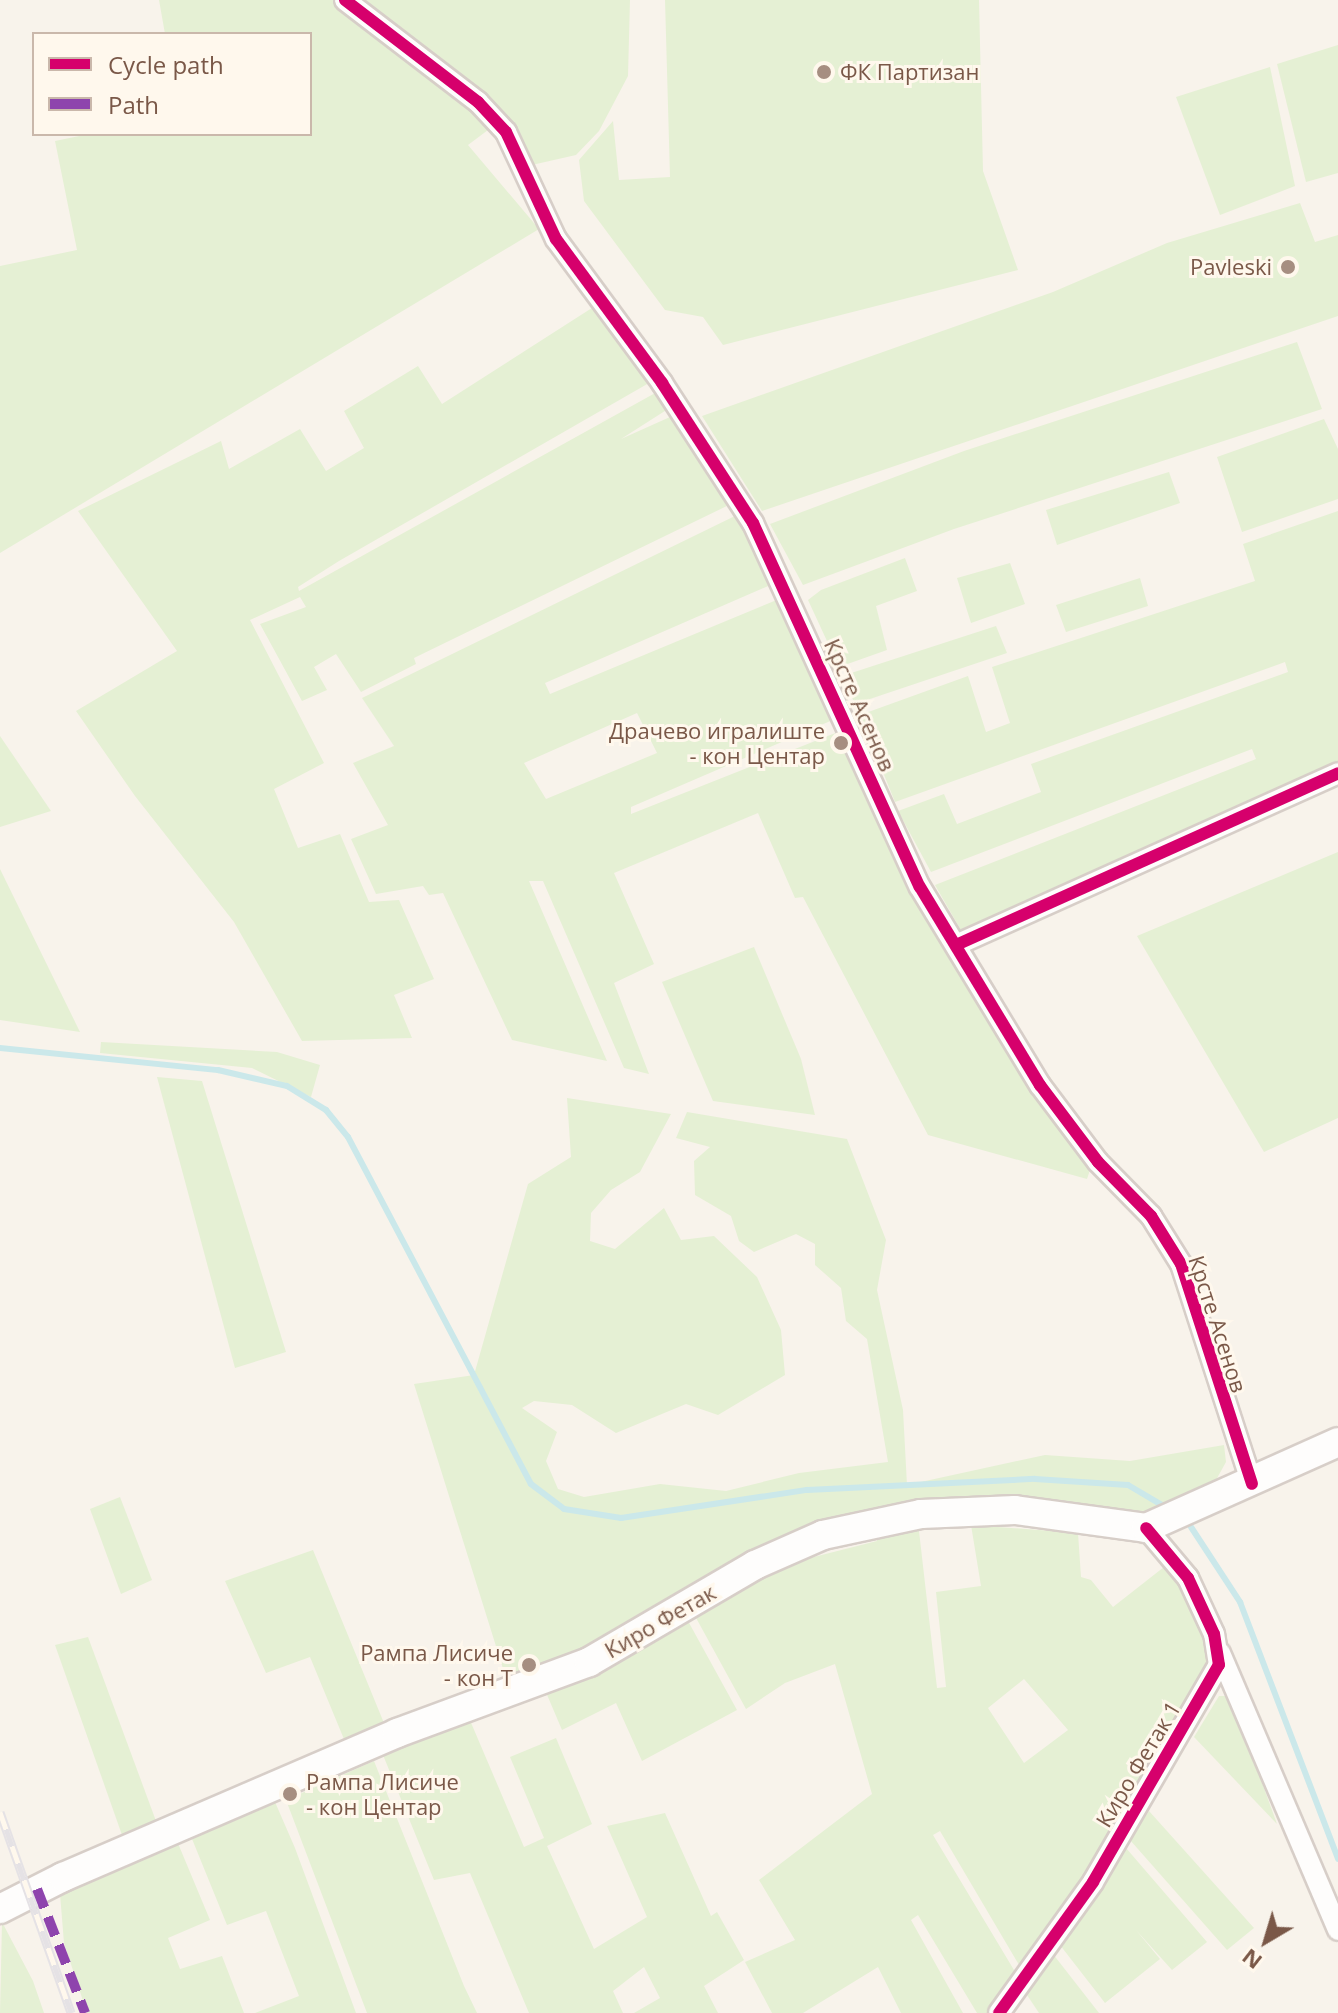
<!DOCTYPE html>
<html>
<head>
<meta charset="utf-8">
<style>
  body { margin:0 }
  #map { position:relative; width:1338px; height:2013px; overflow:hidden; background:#f8f3eb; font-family:"Open Sans",sans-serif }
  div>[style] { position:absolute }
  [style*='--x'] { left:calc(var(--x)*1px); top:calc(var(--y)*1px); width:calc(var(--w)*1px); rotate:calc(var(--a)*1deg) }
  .green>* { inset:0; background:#e5f0d4 }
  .stream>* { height:6px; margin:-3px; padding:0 3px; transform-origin:3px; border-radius:3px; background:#cbe8ea }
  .roads { filter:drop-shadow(2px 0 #d7cec8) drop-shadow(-2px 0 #d7cec8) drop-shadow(0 2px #d7cec8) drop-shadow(0 -2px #d7cec8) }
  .street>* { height:20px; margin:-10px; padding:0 10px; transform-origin:10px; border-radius:10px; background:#fefdfc }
  .secondary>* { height:28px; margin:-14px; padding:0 14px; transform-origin:14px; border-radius:14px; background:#fefdfc }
  .rail>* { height:9px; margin-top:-4.5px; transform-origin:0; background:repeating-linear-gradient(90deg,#fff8ed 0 18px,#e5e2e5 0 36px); box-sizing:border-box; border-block:2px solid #e5e2e5 }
  .quiet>* { height:10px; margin-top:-5px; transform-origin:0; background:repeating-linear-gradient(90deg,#8e44ad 0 20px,transparent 0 30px) }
  .cycleway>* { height:12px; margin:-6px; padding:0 6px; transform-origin:6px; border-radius:6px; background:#d6006c }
  .dots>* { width:22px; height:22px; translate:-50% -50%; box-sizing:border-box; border:4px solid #fff8ed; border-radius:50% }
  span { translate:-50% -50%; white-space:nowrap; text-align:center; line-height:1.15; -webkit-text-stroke:6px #fff8ed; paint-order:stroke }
  .poi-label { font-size:22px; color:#7a5848 }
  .left { translate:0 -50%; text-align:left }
  .right { translate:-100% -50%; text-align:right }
  .street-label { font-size:22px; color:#7a5848 }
  .legend { position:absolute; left:32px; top:32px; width:280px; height:104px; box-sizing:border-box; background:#fff8ed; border:2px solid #cab8ab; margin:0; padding:10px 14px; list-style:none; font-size:24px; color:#7a5848 }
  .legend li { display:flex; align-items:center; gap:16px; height:40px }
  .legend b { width:40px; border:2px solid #cab8ab }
  .north { position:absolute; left:1226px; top:1901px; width:80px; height:80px; -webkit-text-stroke:6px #fff8ed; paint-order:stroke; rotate:218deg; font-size:22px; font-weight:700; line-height:32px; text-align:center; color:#7a5848 }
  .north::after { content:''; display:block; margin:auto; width:28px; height:36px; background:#7a5848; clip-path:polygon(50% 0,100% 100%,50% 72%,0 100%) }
</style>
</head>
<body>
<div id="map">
  <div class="green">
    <i style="clip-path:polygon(159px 0,337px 0,475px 106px,492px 127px,468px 145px,539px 229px,0 553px,0 266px,77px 250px,55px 141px,89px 134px,310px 134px,310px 34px,165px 34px)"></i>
    <i style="clip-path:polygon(345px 0,630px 0,628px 76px,599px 131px,576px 155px,523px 167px,506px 132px)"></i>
    <i style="clip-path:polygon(665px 0,979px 0,983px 171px,1018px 270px,723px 345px,703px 317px,665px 310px,584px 201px,579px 160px,613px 121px,619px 180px,670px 177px)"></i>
    <i style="clip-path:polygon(1338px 45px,1338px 173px,1306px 182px,1277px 64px)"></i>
    <i style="clip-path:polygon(1270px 67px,1295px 186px,1220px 215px,1176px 97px)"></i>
    <i style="clip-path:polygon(1300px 203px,1315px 242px,1338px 235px,1338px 316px,762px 511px,702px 416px,1053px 292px,1167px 243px)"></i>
    <i style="clip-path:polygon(595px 306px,649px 383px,339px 561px,298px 587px,299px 591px,657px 392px,668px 409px,621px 439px,670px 417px,733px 503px,414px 658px,416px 664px,361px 692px,336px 654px,314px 667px,327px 690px,302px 701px,260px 624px,306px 607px,300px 597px,250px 620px,324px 763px,274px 789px,298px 848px,340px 834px,369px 902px,399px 900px,434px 979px,394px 995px,412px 1038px,302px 1041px,234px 922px,135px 796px,76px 711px,177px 651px,78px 511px,221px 441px,229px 469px,300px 429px,326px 471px,364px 448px,344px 411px,418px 366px,442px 404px)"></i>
    <i style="clip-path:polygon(1297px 342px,1322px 409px,954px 529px,803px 585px,770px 524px,964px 451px)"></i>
    <i style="clip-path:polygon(1324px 419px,1338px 449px,1338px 499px,1242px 532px,1217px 457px)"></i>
    <i style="clip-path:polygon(1169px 472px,1180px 503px,1057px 545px,1046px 510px)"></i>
    <i style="clip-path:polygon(1338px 511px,1338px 764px,962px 932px,935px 885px,1256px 759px,1252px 749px,931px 872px,898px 811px,944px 794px,957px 824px,1041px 792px,1031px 764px,1288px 672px,1285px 662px,895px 802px,860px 715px,968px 676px,986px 732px,1010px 723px,992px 667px,1255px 581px,1243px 544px)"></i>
    <i style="clip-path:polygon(evenodd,739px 514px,775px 583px,545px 683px,550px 694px,784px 597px,835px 719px,631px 807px,631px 814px,843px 730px,921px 900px,980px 1006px,1091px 1167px,1087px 1179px,928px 1135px,803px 897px,795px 898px,758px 813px,614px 873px,654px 964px,614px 983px,649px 1074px,624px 1068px,543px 881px,529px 881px,607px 1061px,512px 1040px,443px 893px,429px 895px,423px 886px,376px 894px,351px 839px,388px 825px,353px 763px,394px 746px,362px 698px,739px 514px,637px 713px,657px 753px,546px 799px,524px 763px,637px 713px)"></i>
    <i style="clip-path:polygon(905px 558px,917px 591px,876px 606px,887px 650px,839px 667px,808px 600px,821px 590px)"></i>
    <i style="clip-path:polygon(1010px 563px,1025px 604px,971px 623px,957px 578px)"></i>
    <i style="clip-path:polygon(1140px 578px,1148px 606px,1066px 632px,1056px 605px)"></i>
    <i style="clip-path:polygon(996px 626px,1007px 653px,855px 704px,842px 676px)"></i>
    <i style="clip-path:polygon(0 736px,51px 811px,0 827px)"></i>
    <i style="clip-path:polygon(1338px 852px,1338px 1118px,1264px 1152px,1137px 936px)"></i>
    <i style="clip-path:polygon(0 869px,80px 1032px,0 1020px)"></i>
    <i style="clip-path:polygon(754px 947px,801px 1059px,815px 1115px,713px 1101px,662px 982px)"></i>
    <i style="clip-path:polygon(101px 1042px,277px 1052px,320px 1065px,311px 1097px,252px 1068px,100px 1053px)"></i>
    <i style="clip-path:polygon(157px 1077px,202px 1081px,286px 1352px,235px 1368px)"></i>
    <i style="clip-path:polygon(567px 1098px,671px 1114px,640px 1172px,611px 1190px,591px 1213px,590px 1241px,615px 1249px,664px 1208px,681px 1240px,714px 1236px,757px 1277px,781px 1330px,785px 1375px,718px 1415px,686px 1404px,616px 1433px,572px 1405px,534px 1401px,522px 1408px,557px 1432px,546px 1461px,558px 1489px,584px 1497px,660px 1484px,726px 1491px,799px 1473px,888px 1462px,867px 1339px,846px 1321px,841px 1288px,815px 1265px,815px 1244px,796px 1234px,754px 1252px,739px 1241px,731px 1216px,695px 1195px,694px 1161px,710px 1147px,676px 1138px,687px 1112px,847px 1139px,886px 1240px,877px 1290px,903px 1410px,907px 1485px,1045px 1455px,1130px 1461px,1224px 1445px,1226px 1462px,1216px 1480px,1154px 1521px,1045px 1503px,823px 1535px,510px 1691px,414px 1384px,474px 1375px,528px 1184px,571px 1157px)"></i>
    <i style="clip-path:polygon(120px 1497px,152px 1580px,121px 1594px,90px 1509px)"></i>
    <i style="clip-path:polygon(evenodd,971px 1525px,1078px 1533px,1081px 1577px,1091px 1580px,1113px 1607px,1164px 1567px,1193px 1604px,1212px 1656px,1210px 1668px,1068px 1904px,1022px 1970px,940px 1831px,933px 1835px,1017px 1975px,988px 2013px,977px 2013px,918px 1915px,911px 1920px,963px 2013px,901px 2013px,878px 1967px,803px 2013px,772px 2013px,745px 1962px,795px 1940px,759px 1880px,872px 1794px,835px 1664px,785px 1683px,746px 1709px,695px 1616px,742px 1583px,794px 1562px,877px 1541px,877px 1536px,919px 1531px,937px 1688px,946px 1687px,936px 1592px,981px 1586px,971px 1525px,1024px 1679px,1068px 1730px,1024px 1763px,988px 1708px,1024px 1679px)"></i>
    <i style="clip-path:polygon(313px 1550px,386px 1728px,346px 1744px,310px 1657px,266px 1673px,225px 1581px)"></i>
    <i style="clip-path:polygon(688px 1621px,737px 1710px,642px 1761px,616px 1703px,562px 1730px,545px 1690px,601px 1669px)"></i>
    <i style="clip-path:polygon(88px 1637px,156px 1821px,122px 1835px,55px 1645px)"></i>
    <i style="clip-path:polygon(1219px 1696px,1228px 1696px,1235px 1708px,1277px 1824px,1194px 1737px)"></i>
    <i style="clip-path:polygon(469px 1718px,524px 1847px,544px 1838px,510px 1757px,556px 1738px,592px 1824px,547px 1846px,594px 1949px,647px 1917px,607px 1826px,665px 1813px,711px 1916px,717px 1912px,744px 1960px,704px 1986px,718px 2013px,634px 2013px,660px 1998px,644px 1967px,613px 1991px,623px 2013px,529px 2013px,470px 1873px,434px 1880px,383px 1755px)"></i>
    <i style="clip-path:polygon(374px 1761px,464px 1986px,477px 2013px,367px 2013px,286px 1800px)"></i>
    <i style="clip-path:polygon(275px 1802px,295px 1848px,356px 2013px,255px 2013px,299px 1996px,266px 1911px,227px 1925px,190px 1834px)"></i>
    <i style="clip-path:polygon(1149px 1811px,1254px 1928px,1227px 1950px,1130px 1840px)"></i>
    <i style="clip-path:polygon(177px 1841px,210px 1920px,168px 1938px,180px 1969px,222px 1956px,244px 2013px,87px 2013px,64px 1943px,60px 1894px)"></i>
    <i style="clip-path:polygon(1126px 1848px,1207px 1942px,1172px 1970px,1136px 1930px,1160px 1959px,1105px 2003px,1060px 1945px)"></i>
    <i style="clip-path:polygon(2px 1922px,33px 1981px,44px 2013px,0 2013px)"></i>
    <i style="clip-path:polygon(1053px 1954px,1099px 2013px,1039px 2013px,1025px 1992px)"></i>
  </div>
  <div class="stream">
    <i style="--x:0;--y:1048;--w:219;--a:5.8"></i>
    <i style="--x:218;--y:1070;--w:71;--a:13.1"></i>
    <i style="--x:287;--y:1086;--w:46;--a:31.6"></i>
    <i style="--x:326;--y:1110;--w:35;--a:51"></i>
    <i style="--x:348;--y:1137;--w:392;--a:62.2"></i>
    <i style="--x:531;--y:1484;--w:41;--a:37.1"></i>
    <i style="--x:564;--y:1509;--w:58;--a:9"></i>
    <i style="--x:621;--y:1518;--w:188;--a:-8.6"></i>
    <i style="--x:807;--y:1490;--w:228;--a:-2.8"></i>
    <i style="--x:1035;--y:1479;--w:93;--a:3.7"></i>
    <i style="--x:1128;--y:1485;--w:45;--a:30.5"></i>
    <i style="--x:1191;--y:1527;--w:90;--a:56.8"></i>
    <i style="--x:1240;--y:1602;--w:275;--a:69.1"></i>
  </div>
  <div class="roads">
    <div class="street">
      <i style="--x:345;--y:0;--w:168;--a:37.5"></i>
      <i style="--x:478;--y:102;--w:41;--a:47"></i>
      <i style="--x:506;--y:132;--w:118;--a:65"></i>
      <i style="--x:556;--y:239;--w:179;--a:53.6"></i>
      <i style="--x:662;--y:383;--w:167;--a:57"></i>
      <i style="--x:753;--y:523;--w:400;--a:65.4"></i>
      <i style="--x:920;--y:887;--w:232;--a:58.8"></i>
      <i style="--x:1040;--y:1085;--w:96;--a:53"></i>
      <i style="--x:1098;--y:1162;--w:76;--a:45.5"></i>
      <i style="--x:1151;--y:1216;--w:57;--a:58"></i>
      <i style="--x:1181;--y:1264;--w:231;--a:72.1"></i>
      <i style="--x:956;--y:945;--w:419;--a:-24.2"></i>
      <i style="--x:1220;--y:1653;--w:301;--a:66.9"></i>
      <i style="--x:999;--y:2013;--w:161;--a:-54.3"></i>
      <i style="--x:1093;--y:1882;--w:251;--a:-59.9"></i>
      <i style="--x:1219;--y:1665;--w:31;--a:-99"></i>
      <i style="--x:1214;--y:1634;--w:62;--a:-114.9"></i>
      <i style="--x:1188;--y:1578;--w:65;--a:-130"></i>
    </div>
    <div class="secondary">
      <i style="--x:0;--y:1909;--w:71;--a:-26.9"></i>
      <i style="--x:63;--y:1877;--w:364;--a:-23.3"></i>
      <i style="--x:397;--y:1733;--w:205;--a:-20.3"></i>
      <i style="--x:589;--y:1662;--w:192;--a:-30.3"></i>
      <i style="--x:755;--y:1565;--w:74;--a:-23.8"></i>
      <i style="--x:823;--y:1535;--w:100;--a:-12.1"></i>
      <i style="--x:921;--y:1514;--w:94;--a:-2.4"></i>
      <i style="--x:1015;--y:1510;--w:132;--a:7.8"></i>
      <i style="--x:1146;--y:1528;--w:210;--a:-24.1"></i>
    </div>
  </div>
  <div class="rail">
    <i style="--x:0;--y:1812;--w:213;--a:70.5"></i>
  </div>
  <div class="quiet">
    <i style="--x:37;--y:1889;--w:133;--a:68.8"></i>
  </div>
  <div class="cycleway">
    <i style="--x:345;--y:0;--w:168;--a:37.5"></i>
    <i style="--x:478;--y:102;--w:41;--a:47"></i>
    <i style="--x:506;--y:132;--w:118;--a:65"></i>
    <i style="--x:556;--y:239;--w:179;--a:53.6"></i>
    <i style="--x:662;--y:383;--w:167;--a:57"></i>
    <i style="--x:753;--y:523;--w:400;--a:65.4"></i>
    <i style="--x:920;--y:887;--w:232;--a:58.8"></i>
    <i style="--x:1040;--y:1085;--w:96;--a:53"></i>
    <i style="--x:1098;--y:1162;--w:76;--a:45.5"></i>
    <i style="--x:1151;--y:1216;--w:57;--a:58"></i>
    <i style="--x:1181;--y:1264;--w:231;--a:72.1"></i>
    <i style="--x:956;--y:945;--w:419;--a:-24.2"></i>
    <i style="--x:999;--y:2013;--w:161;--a:-54.3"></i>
    <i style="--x:1093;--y:1882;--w:251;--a:-59.9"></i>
    <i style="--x:1219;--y:1665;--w:31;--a:-99"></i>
    <i style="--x:1214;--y:1634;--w:62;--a:-114.9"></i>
    <i style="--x:1188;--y:1578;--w:65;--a:-130"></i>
  </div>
  <div class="dots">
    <i style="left:824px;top:72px;background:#a68e81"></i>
    <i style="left:1288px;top:267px;background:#a68e81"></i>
    <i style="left:841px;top:743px;background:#a68e81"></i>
    <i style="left:529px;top:1665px;background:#a68e81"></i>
    <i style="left:290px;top:1794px;background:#a68e81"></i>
  </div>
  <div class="poi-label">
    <span class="left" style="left:840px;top:72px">ФК Партизан</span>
    <span class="right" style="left:1272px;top:267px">Pavleski</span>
    <span class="right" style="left:825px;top:743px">Драчево игралиште<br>- кон Центар</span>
    <span class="right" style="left:513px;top:1665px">Рампа Лисиче<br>- кон Т</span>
    <span class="left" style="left:306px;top:1794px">Рампа Лисиче<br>- кон Центар</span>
  </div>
  <div class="street-label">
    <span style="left:860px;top:705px;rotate:66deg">Крсте Асенов</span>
    <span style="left:1218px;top:1324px;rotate:72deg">Крсте Асенов</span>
    <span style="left:660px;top:1621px;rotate:-30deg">Киро Фетак</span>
    <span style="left:1138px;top:1764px;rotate:-59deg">Киро Фетак 1</span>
  </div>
  <ul class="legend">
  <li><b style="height:10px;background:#d6006c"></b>Cycle path</li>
  <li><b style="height:10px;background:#8e44ad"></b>Path</li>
  </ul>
  <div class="north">N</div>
</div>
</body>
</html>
